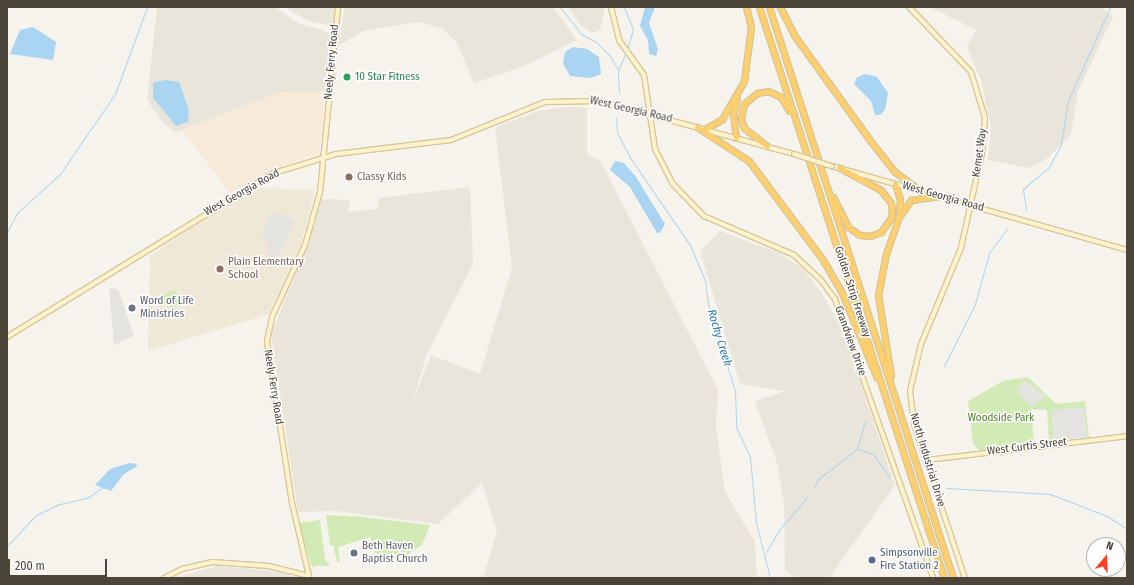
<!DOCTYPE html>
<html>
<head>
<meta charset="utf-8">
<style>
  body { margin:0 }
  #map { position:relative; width:1134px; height:585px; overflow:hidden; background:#f6f3ec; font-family:"Fira Sans Condensed",sans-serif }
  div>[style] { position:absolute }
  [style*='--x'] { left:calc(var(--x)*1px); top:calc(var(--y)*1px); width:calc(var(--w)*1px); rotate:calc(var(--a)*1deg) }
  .residential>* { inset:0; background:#eae5da }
  .commercial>* { inset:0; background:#f7ead8 }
  .education>* { inset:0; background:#efe8d6 }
  .green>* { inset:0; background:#d2eab5 }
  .round { border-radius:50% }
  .parking>* { inset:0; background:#e5e3e0 }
  .water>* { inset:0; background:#a9d4f2 }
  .stream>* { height:1px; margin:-0.5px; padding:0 0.5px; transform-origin:0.5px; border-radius:0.5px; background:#a9d4f2 }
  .roads { filter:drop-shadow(1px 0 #d6c79b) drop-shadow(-1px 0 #d6c79b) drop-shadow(0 1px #d6c79b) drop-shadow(0 -1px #d6c79b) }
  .secondary>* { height:4px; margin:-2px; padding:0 2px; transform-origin:2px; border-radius:2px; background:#fff3cd }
  .highway>* { height:5px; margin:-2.5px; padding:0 2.5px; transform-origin:2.5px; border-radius:2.5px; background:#ffcf6e }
  .bridges { filter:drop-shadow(1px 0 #d6c79b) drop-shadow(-1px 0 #d6c79b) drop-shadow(0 1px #d6c79b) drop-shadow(0 -1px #d6c79b) }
  .secondary-bridge>* { height:4px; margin:-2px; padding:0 2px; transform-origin:2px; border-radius:2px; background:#fff3cd }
  .dots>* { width:11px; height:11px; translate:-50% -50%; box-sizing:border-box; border:2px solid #fff; border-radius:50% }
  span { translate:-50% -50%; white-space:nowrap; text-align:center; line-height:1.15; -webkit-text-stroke:3px #fff; paint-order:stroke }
  .street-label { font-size:11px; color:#4b4439 }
  .leisure-label { font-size:11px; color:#27864d }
  .left { translate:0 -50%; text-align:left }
  .education-label { font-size:11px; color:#785e54 }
  .worship-label { font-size:11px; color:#5b616d }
  .park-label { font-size:11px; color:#4a7f2a }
  .service-label { font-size:11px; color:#4e5e75 }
  .water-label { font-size:12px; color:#2e7ab2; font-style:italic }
  .frame { position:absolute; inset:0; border:8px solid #4b4439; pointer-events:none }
  .north { position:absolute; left:1086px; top:537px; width:40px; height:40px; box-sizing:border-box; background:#fff; border:1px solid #b7b4b0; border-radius:50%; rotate:19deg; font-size:11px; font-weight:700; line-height:16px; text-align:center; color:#4b4439 }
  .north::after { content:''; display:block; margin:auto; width:14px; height:18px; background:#fc3f1d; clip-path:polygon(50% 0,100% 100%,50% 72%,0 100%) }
  .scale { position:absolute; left:8px; top:559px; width:99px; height:18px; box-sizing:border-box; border:2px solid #4b4439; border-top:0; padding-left:5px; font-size:12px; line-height:14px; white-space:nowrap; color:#4b4439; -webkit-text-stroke:3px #fff; paint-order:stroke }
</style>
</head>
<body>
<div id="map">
  <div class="residential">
    <i style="clip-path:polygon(157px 7px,275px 7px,299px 24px,322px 30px,330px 35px,325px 91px,281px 92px,176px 132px,163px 123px,147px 100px)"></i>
    <i style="clip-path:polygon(285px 7px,336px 7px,332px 26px,308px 21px)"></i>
    <i style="clip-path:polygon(345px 7px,553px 7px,577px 40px,522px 67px,474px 83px,456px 41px,441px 28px,419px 22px,363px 31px,338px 46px)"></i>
    <i style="clip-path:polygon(568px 7px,605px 7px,600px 30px,592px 33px,580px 25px)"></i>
    <i style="clip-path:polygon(930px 7px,1100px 7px,1113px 16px,1078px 91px,1071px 134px,1048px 158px,1029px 168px,988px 160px,991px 128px,981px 80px,967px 47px,976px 30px)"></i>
    <i style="clip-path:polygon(568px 107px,587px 108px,587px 153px,601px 162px,718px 390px,716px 426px,725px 492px,755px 542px,757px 578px,483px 578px,497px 531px,482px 483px,438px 524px,337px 511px,298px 512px,271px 334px,309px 242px,321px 199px,350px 200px,348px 212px,378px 209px,379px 198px,470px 187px,473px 264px,426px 356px,413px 402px,431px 355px,480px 374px,512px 267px,495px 128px,538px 111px)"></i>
    <i style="clip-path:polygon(720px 231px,779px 253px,803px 269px,821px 292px,841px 327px,895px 485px,829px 578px,797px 578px,785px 571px,784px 504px,777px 463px,755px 401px,785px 391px,740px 384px,700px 251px)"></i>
    <i style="clip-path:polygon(217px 566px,276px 571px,299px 578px,174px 578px)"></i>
  </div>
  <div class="commercial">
    <i style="clip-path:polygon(325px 91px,319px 153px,284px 165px,230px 193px,182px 130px,281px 92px)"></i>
  </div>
  <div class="education">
    <i style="clip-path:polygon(256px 188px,315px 190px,301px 244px,269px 314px,148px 351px,150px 256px,237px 196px)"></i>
  </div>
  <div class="green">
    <i class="round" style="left:164px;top:291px;width:16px;height:16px"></i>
    <i style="clip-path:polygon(1028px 377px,1056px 404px,1085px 401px,1089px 437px,1049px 442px,1047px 410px,1031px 409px,1034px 445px,980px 451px,973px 444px,968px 401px,1003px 381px)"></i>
    <i style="clip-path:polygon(326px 515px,361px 517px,430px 525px,422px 545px,404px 557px,379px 563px,370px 537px,338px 547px,340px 562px,337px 562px,333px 545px,330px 545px)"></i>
    <i style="clip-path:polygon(320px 520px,325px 559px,330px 566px,313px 566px,314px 573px,298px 523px)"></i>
  </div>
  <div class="parking">
    <i style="clip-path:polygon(277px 212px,296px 220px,271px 270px,263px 266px,268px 248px,262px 234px,271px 214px)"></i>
    <i style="clip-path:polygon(109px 288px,118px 289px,134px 336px,114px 345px)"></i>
    <i style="clip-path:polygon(1024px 380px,1046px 396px,1031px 406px,1016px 390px)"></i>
    <i style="clip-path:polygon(1084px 407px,1087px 437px,1053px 441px,1052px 410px)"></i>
  </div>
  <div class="water">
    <i style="clip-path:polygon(645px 7px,655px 7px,649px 23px,658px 49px,656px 56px,649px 54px,648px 40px,640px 26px)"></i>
    <i style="clip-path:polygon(33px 27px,56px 42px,53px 60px,10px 54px,20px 30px)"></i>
    <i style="clip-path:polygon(573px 47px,587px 49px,599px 57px,601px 74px,590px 78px,570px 76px,563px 63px,565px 52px)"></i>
    <i style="clip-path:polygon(866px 74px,877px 77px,888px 93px,885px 110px,880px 115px,875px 115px,871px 101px,854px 84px,857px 77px)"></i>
    <i style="clip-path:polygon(165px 80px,179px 82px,189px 110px,188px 122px,176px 126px,153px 98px,153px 83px)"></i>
    <i style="clip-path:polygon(615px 161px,624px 163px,636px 177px,665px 224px,660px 233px,657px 233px,630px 187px,610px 170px)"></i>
    <i style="clip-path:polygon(130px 463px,137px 464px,136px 467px,124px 474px,111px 491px,95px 485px,110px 469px)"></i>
  </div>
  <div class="stream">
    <i style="--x:560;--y:7;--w:34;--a:52"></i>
    <i style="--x:581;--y:34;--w:17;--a:28"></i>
    <i style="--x:596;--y:42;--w:20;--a:45"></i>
    <i style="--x:610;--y:56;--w:16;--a:60"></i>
    <i style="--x:624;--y:7;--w:24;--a:68"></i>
    <i style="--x:633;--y:29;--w:22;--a:106"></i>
    <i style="--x:619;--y:92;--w:21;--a:-93"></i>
    <i style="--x:618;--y:71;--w:21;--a:-67"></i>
    <i style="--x:616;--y:118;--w:14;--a:86"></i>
    <i style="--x:617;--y:132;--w:27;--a:63"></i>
    <i style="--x:629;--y:156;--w:108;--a:55.6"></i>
    <i style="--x:690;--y:245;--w:38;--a:67"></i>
    <i style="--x:705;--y:280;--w:24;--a:83"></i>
    <i style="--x:708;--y:304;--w:91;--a:72.8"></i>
    <i style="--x:735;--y:391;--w:36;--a:88"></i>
    <i style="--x:736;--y:427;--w:33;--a:65"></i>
    <i style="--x:750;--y:457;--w:66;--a:84.8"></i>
    <i style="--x:756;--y:523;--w:57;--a:75.7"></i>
    <i style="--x:1026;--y:209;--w:20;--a:-99"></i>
    <i style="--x:1023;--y:189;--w:34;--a:-40"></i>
    <i style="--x:1049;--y:167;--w:26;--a:-62"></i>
    <i style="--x:1061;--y:144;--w:44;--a:-80.8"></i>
    <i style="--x:1068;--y:101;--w:103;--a:-65.9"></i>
    <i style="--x:7;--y:232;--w:21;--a:-62"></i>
    <i style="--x:17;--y:213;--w:58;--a:-42.2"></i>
    <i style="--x:60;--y:174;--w:97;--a:-55.5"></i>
    <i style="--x:115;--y:94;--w:93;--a:-69.8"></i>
    <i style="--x:944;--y:366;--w:69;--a:-63.4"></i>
    <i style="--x:975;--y:304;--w:53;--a:-74.6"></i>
    <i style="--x:989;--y:253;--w:30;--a:-53"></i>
    <i style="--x:858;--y:449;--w:16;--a:18"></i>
    <i style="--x:873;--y:454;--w:28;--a:55"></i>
    <i style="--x:814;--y:488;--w:10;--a:-66"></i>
    <i style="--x:818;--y:479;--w:49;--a:-37.6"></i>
    <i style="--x:857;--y:449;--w:29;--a:-74"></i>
    <i style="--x:946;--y:488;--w:104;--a:3.3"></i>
    <i style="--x:1050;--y:494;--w:61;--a:21.1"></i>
    <i style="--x:1107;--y:516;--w:24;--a:33"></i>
    <i style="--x:7;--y:546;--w:42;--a:-46.9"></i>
    <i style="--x:36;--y:515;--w:26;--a:-25"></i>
    <i style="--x:60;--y:504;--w:28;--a:-13"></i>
    <i style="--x:87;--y:498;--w:18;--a:-34"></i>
    <i style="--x:766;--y:552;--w:26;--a:-59"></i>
    <i style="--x:779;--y:530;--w:45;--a:-49.5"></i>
  </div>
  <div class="roads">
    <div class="secondary">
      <i style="--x:611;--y:7;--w:34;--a:76"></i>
      <i style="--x:619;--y:40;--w:43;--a:54.5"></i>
      <i style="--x:644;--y:75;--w:75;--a:81.5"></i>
      <i style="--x:655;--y:149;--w:38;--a:63"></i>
      <i style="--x:672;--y:183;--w:46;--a:45.9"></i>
      <i style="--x:704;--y:216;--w:98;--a:23.4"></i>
      <i style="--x:794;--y:255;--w:37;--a:43"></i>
      <i style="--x:821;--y:280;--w:24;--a:54"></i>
      <i style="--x:835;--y:299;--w:296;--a:70.6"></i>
      <i style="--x:909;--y:7;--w:90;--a:46.4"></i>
      <i style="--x:971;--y:72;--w:48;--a:73.1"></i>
      <i style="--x:985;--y:118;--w:35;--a:95"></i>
      <i style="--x:982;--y:153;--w:97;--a:102.5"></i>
      <i style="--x:961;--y:248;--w:104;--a:112.6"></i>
      <i style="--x:921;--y:344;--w:48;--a:103.2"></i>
      <i style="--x:910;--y:391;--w:33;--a:83"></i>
      <i style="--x:914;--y:424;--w:162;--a:71.7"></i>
      <i style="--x:832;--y:166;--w:307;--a:15.9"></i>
      <i style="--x:7;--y:337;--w:313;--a:-31.6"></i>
      <i style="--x:274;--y:173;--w:65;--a:-17"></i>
      <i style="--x:336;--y:154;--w:116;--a:-6.9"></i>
      <i style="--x:451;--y:140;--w:101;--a:-22"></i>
      <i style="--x:545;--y:102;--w:55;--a:-1"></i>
      <i style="--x:600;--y:101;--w:201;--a:15.3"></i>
      <i style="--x:927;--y:460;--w:201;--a:-6.8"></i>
      <i style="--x:164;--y:578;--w:20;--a:-27"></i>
      <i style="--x:182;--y:569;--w:31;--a:-13"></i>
      <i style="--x:212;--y:562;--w:57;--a:4"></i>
      <i style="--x:269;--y:566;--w:41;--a:14"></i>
      <i style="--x:309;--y:576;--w:75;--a:-103.1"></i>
      <i style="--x:292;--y:503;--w:164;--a:-98.8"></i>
      <i style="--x:267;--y:341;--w:25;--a:-78"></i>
      <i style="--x:272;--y:317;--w:79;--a:-65.4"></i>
      <i style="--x:305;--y:245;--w:55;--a:-74.2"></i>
      <i style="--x:320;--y:192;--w:186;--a:-84.4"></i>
    </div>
    <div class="highway">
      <i style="--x:759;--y:7;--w:600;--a:72.05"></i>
      <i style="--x:769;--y:7;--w:600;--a:72.14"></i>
      <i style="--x:780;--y:7;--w:31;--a:63"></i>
      <i style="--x:794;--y:35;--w:128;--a:54.2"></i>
      <i style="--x:869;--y:139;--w:41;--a:52"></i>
      <i style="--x:894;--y:171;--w:35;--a:37"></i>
      <i style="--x:697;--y:127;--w:62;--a:33.2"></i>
      <i style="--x:749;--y:161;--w:124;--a:53.2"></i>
      <i style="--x:823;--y:260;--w:38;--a:60"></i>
      <i style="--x:842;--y:293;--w:92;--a:67.6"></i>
      <i style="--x:705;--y:129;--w:20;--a:-30"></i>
      <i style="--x:722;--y:119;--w:44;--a:-59.9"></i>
      <i style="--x:744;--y:81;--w:54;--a:-82.6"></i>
      <i style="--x:751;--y:27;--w:21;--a:-104"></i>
      <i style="--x:736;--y:138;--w:23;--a:-97"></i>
      <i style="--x:733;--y:115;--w:17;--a:-77"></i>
      <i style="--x:767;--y:146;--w:29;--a:-142"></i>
      <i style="--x:744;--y:128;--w:10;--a:-107"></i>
      <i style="--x:741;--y:118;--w:14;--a:-78"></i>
      <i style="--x:744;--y:104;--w:17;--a:-40"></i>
      <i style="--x:757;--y:93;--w:11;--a:-10"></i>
      <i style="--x:768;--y:91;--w:14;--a:25"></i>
      <i style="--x:781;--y:97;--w:16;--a:60"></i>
      <i style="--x:895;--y:184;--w:16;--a:72"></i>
      <i style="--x:900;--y:199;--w:17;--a:93"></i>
      <i style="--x:833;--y:197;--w:34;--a:63"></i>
      <i style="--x:848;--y:227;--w:14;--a:34"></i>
      <i style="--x:860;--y:235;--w:10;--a:6"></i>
      <i style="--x:870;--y:236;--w:12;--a:-20"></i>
      <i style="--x:881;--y:232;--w:19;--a:-55"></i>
      <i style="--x:892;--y:216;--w:13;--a:-94"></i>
      <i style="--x:891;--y:203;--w:16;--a:-128"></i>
      <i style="--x:881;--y:190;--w:47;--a:-151.8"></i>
      <i style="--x:891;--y:376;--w:82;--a:-99.1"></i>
      <i style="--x:878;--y:295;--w:42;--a:-79"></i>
      <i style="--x:886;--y:254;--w:39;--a:-71"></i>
      <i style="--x:899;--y:217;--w:21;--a:-55"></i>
      <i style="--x:911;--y:200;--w:27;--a:-8"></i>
    </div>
  </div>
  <div class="bridges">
    <div class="secondary-bridge">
      <i style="--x:794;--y:154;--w:40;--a:18"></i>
    </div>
  </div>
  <div class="dots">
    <i style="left:347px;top:77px;background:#2e9e5b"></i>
    <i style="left:349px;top:177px;background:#8d6e63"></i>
    <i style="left:220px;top:269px;background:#8d6e63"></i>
    <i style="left:132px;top:308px;background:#6b7280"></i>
    <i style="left:354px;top:553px;background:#6b7280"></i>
    <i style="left:872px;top:560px;background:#5c6f8a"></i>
  </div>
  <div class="street-label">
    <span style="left:332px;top:62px;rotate:-85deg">Neely Ferry Road</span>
    <span style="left:631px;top:110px;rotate:13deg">West Georgia Road</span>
    <span style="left:980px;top:153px;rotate:-82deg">Kemet Way</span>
    <span style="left:242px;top:193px;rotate:-29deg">West Georgia Road</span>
    <span style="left:943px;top:197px;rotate:16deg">West Georgia Road</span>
    <span style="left:852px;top:292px;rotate:72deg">Golden Strip Freeway</span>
    <span style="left:850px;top:341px;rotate:70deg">Grandview Drive</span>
    <span style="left:273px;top:387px;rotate:81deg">Neely Ferry Road</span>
    <span style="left:1027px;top:447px;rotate:-7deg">West Curtis Street</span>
    <span style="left:927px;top:460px;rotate:73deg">North Industrial Drive</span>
  </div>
  <div class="leisure-label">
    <span class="left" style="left:355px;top:77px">10 Star Fitness</span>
  </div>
  <div class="education-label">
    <span class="left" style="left:357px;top:177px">Classy Kids</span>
    <span class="left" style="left:228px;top:269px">Plain Elementary<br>School</span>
  </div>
  <div class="worship-label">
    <span class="left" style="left:140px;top:308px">Word of Life<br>Ministries</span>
    <span class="left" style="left:362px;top:553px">Beth Haven<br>Baptist Church</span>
  </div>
  <div class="park-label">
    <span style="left:1001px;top:418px">Woodside Park</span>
  </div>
  <div class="service-label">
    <span class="left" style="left:880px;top:560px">Simpsonville<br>Fire Station 2</span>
  </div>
  <div class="water-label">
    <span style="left:719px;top:338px;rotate:73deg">Rocky Creek</span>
  </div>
  <div class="frame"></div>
  <div class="north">N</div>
  <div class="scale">200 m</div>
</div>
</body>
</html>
